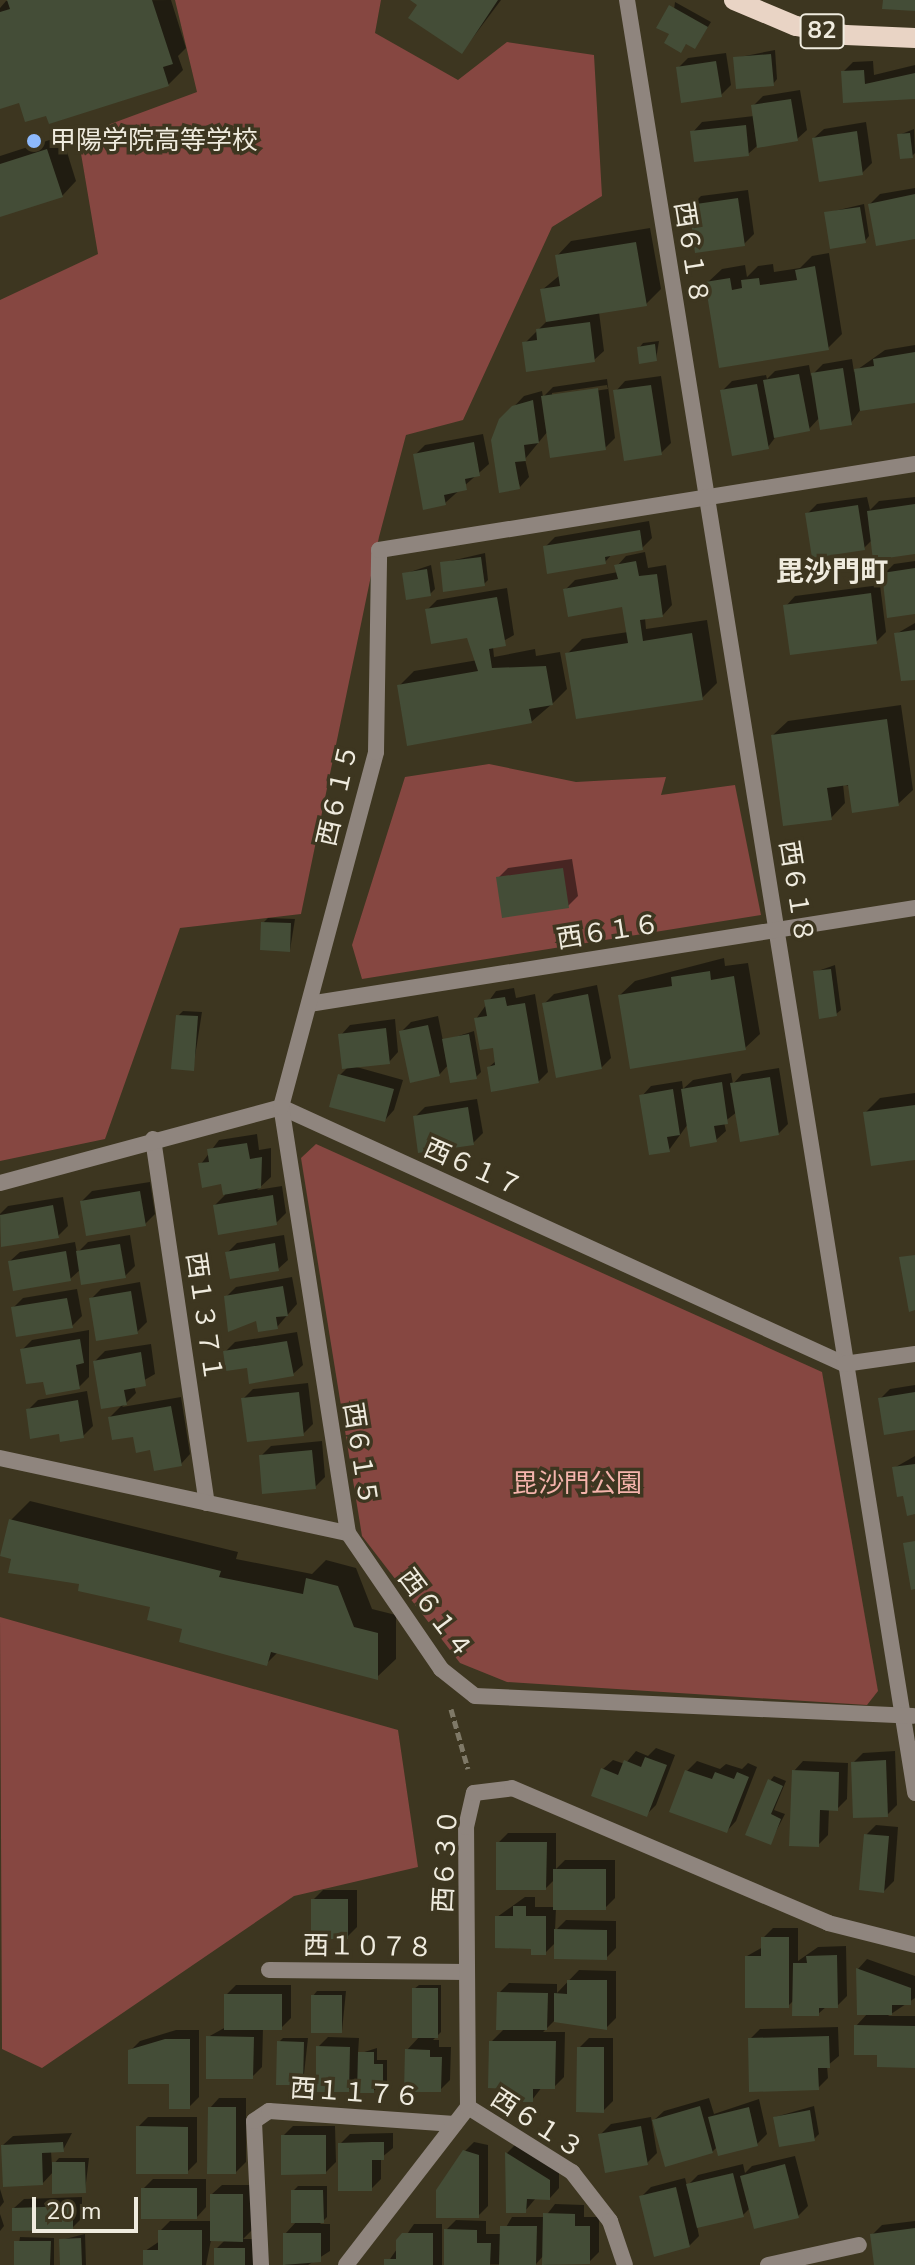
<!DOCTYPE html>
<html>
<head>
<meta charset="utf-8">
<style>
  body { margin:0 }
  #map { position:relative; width:915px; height:2265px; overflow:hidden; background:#3d3620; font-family:"Nunito Sans","Noto Sans JP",sans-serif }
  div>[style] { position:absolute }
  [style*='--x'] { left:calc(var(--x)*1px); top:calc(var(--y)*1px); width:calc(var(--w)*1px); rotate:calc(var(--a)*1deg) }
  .green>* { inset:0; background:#864741 }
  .shadow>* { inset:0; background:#0007 }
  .building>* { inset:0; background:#444d37 }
  .path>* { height:5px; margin-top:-2.5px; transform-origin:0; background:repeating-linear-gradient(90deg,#7f7967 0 8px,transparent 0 12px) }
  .street>* { height:16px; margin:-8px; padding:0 8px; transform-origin:8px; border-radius:8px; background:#8f857e }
  .primary>* { height:20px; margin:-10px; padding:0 10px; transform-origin:10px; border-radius:10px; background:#e9d4c5 }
  .dots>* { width:22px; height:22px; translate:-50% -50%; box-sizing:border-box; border:4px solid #3d3620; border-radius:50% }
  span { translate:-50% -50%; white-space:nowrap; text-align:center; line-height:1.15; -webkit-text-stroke:7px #3d3620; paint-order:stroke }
  .shield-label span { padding:2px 6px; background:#3d3620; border:2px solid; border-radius:6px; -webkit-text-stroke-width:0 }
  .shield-label { font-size:24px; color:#efebde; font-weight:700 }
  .poi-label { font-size:26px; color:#efebde }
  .left { translate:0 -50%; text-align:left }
  .street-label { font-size:26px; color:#efebde }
  .park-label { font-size:26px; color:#f5b4ac }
  .neighbourhood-label { font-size:28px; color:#efebde; font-weight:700 }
  .scale { position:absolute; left:32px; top:2197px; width:106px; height:36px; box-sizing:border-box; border:4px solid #efebde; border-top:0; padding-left:10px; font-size:24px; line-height:28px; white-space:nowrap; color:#efebde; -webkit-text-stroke:6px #3d3620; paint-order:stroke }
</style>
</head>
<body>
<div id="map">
  <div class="green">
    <i style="clip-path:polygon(175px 0,381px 0,375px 33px,458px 80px,507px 42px,594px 55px,602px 196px,552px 227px,463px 420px,406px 435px,379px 537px,301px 914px,180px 928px,105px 1139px,0 1161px,0 300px,98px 254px,78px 136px,197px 92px)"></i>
    <i style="clip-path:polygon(489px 764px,576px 782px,666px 777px,661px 795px,735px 785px,761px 915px,362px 979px,352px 945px,405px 777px)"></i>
    <i style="clip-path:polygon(316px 1144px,822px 1372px,878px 1691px,867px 1705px,507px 1682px,460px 1663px,362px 1536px,301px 1158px)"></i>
    <i style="clip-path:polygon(0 1617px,398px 1730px,418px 1867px,294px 1896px,42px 2068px,2px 2049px)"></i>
  </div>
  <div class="shadow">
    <i style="clip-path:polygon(171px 0,186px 48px,178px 56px,183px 70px,168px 85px,47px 113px,20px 100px,0 107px,0 8px,6px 1px)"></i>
    <i style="clip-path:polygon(414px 0,501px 0,462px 52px)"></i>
    <i style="clip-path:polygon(675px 2px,711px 22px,695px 47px,687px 42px,681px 50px,671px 33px)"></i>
    <i style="clip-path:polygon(775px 50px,777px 79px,773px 84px,735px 58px)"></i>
    <i style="clip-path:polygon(726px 53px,731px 85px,721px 95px,678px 68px,688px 58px)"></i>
    <i style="clip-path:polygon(873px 61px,874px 75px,915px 65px,915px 97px,844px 101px,843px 72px,853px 62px)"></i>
    <i style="clip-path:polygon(800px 90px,807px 130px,797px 139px,757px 146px,748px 154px,693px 132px,702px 122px,754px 116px,753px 106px,763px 96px)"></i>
    <i style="clip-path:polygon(866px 122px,872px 163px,862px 173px,814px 138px,824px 129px)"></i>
    <i style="clip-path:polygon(914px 129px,915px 153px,912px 156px,899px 135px)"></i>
    <i style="clip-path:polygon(62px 136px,76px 181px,62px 196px,0 215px,0 156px)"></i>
    <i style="clip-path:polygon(915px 188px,915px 237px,870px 204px,880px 194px)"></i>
    <i style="clip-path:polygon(748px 190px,754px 234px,744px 244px,691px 206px,701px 196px)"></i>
    <i style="clip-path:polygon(864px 204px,869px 236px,865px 241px,826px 213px)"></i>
    <i style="clip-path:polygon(650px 228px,661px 289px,646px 304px,599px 312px,604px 351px,594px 360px,525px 343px,548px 320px,542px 290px,560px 275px,557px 256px,571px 241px)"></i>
    <i style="clip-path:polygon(829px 253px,842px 334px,828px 348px,707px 283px,722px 269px,745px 265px,747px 277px,758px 266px,773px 264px,774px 272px,800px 268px,812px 256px)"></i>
    <i style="clip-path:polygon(659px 341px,656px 359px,639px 348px,643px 343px)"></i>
    <i style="clip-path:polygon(915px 345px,915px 400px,861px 409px,851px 423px,820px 417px,809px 429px,777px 435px,768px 447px,722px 391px,732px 381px,766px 375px,767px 379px,775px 371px,809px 365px,811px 376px,823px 364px,852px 359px,854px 372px,885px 350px)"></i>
    <i style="clip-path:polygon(661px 376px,671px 443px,661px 453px,616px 391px,625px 381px)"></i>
    <i style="clip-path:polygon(evenodd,607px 379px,615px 438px,605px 448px,548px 431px,525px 459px,529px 477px,520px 487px,501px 420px,524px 396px,542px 391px,543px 397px,553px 387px,607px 379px,607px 385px,608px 389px,552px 397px,552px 393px,607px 385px)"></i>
    <i style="clip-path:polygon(483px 434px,489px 464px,445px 503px,415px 455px,425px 445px)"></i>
    <i style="clip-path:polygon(867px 497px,870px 510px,879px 501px,915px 497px,915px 552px,872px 540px,864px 548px,807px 514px,817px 504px)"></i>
    <i style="clip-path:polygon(649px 521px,652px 538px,642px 548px,613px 553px,605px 562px,545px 547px,555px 537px)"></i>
    <i style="clip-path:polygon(645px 552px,648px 568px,666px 565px,672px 605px,663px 615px,645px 618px,646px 629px,707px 620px,717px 683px,702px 698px,567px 654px,582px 639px,628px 632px,624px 604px,565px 590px,575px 580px,618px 572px,617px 566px,626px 556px)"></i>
    <i style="clip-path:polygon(485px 553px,488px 580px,484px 584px,442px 563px)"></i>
    <i style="clip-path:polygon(915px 561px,915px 612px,884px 574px,894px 564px)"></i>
    <i style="clip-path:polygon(431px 565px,435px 589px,430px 594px,404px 574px)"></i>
    <i style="clip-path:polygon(880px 585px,886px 632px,876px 642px,786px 606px,795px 596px)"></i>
    <i style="clip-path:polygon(507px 588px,514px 635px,493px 647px,494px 657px,535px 649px,536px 656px,560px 652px,567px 689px,552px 704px,531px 722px,399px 686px,414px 671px,478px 660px,468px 635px,427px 610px,437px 600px)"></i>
    <i style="clip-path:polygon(915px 623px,915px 678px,896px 634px)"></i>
    <i style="clip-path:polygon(901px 705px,913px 790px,898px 804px,843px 784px,845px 803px,831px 818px,773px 735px,788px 721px)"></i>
    <i style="clip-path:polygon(572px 859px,578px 896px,568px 906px,498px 878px,508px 868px)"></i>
    <i style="clip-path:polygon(268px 918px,295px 919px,290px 950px,263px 923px)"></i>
    <i style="clip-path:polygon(724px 958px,725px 966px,748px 963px,760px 1034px,745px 1048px,620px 995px,635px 981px)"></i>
    <i style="clip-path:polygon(835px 965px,841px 1010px,836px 1014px,815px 972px)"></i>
    <i style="clip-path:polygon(597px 985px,611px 1058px,601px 1068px,544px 1004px,554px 994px)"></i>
    <i style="clip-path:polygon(514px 988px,516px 998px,535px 994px,548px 1072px,538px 1082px,489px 1067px,497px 1060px,494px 1046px,476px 1019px,496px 991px)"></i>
    <i style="clip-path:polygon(183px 1011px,202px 1012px,193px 1069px,178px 1016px)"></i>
    <i style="clip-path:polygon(438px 1016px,443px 1041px,474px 1031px,481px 1072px,476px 1077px,449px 1064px,439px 1075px,401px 1032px,411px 1022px)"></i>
    <i style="clip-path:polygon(395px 1019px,398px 1052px,389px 1062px,353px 1066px,403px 1080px,394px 1110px,385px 1120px,340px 1075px,349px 1066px,341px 1035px,350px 1025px)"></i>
    <i style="clip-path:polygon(779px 1068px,788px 1124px,778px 1134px,737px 1112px,724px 1122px,726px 1131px,716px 1140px,688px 1124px,669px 1150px,642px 1096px,651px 1086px,682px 1081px,683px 1089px,693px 1080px,731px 1073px,733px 1084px,742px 1074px)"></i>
    <i style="clip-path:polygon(915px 1093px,915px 1158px,865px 1113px,880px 1098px)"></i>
    <i style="clip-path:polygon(477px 1099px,483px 1133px,473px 1143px,415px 1117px,425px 1107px)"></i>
    <i style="clip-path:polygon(257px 1134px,259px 1150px,271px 1148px,271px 1177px,257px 1190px,282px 1186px,286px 1213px,276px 1223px,215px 1205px,225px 1195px,223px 1182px,201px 1164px,219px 1140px)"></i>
    <i style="clip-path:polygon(150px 1182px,155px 1214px,145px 1224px,82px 1201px,92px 1191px)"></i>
    <i style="clip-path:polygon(63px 1197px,68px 1226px,58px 1236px,3px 1245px,0 1214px,8px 1206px)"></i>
    <i style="clip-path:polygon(130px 1235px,135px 1266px,125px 1276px,81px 1269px,70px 1279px,10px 1261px,20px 1252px,75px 1242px,77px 1253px,88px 1242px)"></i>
    <i style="clip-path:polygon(284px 1235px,288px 1260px,278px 1269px,227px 1253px,237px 1243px)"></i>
    <i style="clip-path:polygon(292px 1277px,297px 1304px,277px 1327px,226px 1297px,236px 1287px)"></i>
    <i style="clip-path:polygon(140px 1282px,147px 1322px,137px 1332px,91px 1299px,101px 1289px)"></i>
    <i style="clip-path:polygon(77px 1289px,82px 1316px,72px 1326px,13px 1308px,23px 1298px)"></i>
    <i style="clip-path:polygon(89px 1330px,89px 1377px,79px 1387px,45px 1379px,22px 1350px,32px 1340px)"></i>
    <i style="clip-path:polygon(297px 1332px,303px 1365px,293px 1374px,248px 1365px,225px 1352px,235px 1342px)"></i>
    <i style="clip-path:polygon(151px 1344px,155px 1374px,134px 1386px,136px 1393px,122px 1407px,181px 1397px,190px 1454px,181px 1464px,110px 1417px,124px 1403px,95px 1361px,105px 1351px)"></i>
    <i style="clip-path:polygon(308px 1383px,313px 1424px,303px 1434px,243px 1399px,253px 1389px)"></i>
    <i style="clip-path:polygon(915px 1385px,915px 1428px,880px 1399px,890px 1389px)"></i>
    <i style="clip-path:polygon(87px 1391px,93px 1426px,83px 1436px,60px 1432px,28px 1410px,38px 1400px)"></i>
    <i style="clip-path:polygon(322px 1441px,325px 1477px,315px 1487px,261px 1456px,271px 1446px)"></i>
    <i style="clip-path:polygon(915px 1456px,915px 1512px,894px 1468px)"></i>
    <i style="clip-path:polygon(30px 1501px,238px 1552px,236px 1559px,312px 1574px,326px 1560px,356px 1568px,372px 1609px,396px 1615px,396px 1659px,377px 1677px,278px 1652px,267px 1663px,185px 1628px,153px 1606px,13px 1557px,11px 1520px)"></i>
    <i style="clip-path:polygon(656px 1748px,675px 1755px,656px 1805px,647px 1814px,603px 1769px,613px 1760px,625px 1764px,636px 1751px,648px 1756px)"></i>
    <i style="clip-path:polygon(895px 1751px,897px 1805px,887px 1815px,853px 1763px,863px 1753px)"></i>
    <i style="clip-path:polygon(697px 1761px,720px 1769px,726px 1764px,742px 1769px,748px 1763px,757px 1767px,736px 1821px,727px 1831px,672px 1810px,687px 1771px)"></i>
    <i style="clip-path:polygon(803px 1761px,848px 1763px,847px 1799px,837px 1809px,829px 1809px,828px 1835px,818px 1845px,794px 1771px)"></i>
    <i style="clip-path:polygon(774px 1776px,786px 1781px,774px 1810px,785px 1814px,770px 1843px,770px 1781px)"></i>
    <i style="clip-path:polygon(876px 1825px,898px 1827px,894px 1881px,884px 1891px,866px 1835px)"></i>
    <i style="clip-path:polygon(508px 1833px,556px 1833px,556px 1869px,565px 1860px,615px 1860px,615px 1898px,605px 1908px,556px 1908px,555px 1931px,566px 1920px,616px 1921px,616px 1948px,606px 1958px,556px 1942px,545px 1953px,497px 1917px,525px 1897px,535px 1897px,535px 1907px,555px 1907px,555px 1879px,546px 1888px,498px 1843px)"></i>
    <i style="clip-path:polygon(323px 1890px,357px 1890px,357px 1927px,347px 1937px,313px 1900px)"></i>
    <i style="clip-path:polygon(773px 1928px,798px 1928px,798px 1961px,818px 1947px,846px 1946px,847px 1996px,837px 2006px,827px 2006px,818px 2014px,794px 2000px,788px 2006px,747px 1956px,763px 1947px,763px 1938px)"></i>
    <i style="clip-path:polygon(867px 1959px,915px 1976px,915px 1998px,888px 2016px,915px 2016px,915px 2066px,879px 2053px,856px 2026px,868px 2013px,858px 1969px)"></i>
    <i style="clip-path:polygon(579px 1970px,616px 1971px,616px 2018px,606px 2028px,555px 2020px,543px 2032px,565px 2032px,564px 2077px,554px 2087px,542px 2087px,532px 2100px,511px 2087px,491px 2042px,505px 2028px,499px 1993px,509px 1983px,557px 1984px,557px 1993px)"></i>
    <i style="clip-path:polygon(236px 1985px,291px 1985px,291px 2018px,281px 2028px,263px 2028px,262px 2067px,252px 2077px,208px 2037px,226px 2027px,226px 1995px)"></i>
    <i style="clip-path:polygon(419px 1985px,441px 1985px,441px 2032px,433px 2040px,439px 2040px,439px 2047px,451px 2047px,450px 2080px,440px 2090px,407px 2050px,420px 2036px,414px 1989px)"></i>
    <i style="clip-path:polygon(317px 1991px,346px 1991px,342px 2031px,313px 1996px)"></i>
    <i style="clip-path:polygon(838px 2027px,839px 2056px,827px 2066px,828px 2078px,818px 2088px,750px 2039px,760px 2029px)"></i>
    <i style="clip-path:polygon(176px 2030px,199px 2030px,199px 2097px,189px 2107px,171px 2082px,130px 2051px,140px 2041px)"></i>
    <i style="clip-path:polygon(328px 2037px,359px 2038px,358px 2054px,377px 2048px,377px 2060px,387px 2060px,387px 2081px,373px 2091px,359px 2079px,348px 2090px,318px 2047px)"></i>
    <i style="clip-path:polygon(283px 2038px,308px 2038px,303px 2083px,279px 2042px)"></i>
    <i style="clip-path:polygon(589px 2038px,613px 2038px,613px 2101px,603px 2111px,579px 2048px)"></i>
    <i style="clip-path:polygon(219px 2098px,246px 2098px,246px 2162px,236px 2172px,210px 2108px)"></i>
    <i style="clip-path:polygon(709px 2098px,714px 2114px,759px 2099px,767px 2134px,757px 2144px,718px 2146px,712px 2152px,652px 2122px,664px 2111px)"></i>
    <i style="clip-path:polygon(814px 2106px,819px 2134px,814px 2139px,775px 2117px)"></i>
    <i style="clip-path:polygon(148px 2117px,197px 2117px,197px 2162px,187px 2172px,138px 2127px)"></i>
    <i style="clip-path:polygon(651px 2117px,657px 2153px,647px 2163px,601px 2134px,611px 2124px)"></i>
    <i style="clip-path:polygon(293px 2126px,335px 2126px,336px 2162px,326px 2172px,283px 2136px)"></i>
    <i style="clip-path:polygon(72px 2133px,63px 2150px,51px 2151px,52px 2166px,59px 2158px,89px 2158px,85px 2191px,54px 2171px,42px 2184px,3px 2145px,13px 2136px)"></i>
    <i style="clip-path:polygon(393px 2133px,393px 2148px,381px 2158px,381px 2179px,371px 2189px,340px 2144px,350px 2134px)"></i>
    <i style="clip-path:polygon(474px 2142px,488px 2145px,488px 2206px,478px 2216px,464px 2152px)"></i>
    <i style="clip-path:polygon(516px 2144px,559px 2170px,559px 2188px,550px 2198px,536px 2198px,525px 2211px,507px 2153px)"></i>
    <i style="clip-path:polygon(795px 2156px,808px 2206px,798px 2216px,750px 2208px,743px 2215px,697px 2226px,699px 2236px,689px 2246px,641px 2197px,651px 2187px,685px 2178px,687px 2186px,698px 2175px,743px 2164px,745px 2173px,752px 2166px)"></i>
    <i style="clip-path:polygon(153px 2179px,206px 2179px,206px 2207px,197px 2217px,143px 2189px)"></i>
    <i style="clip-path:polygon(222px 2185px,252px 2185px,252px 2230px,243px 2239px,254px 2239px,254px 2265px,216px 2265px,216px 2249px,225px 2240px,211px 2240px,206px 2265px,145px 2265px,145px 2251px,160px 2241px,160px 2231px,170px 2221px,212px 2221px,212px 2194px)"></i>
    <i style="clip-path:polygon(298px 2186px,327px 2186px,327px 2217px,320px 2224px,330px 2224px,330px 2251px,308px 2265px,285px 2265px,285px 2234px,297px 2221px,293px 2191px)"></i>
    <i style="clip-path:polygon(0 2189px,4px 2202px,0 2207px)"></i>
    <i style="clip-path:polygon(82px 2197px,82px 2218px,72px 2228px,14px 2208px,24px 2199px)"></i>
    <i style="clip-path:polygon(555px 2204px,584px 2205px,584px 2217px,599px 2217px,599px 2252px,589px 2262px,544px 2265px,544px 2255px,536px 2264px,446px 2265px,446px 2230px,456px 2220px,486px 2221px,486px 2234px,502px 2234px,512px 2217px,545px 2217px)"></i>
    <i style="clip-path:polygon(0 2214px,4px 2226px,0 2231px)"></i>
    <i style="clip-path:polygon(915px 2221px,915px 2263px,876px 2265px,872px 2235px,882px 2225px)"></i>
    <i style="clip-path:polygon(414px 2224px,442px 2224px,442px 2265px,386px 2265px)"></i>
    <i style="clip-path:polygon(85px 2234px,86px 2265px,62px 2265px,61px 2240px)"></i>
    <i style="clip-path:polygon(20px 2237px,54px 2238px,54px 2265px,16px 2265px)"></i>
  </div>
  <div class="building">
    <i style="clip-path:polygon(7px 0,152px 0,173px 64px,163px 67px,169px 86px,49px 124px,46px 116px,25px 122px,19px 103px,0 109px,0 12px,10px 9px)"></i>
    <i style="clip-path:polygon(410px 0,498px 0,462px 54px,408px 18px,417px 5px)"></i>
    <i style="clip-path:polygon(883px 0,915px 0,915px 11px,882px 9px)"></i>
    <i style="clip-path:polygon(669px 5px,708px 27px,695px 49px,686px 44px,681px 53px,664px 43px,669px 34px,656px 28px)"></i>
    <i style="clip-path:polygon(771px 54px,774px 86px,736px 89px,733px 57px)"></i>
    <i style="clip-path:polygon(716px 61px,722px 97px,681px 103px,676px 67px)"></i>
    <i style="clip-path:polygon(864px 70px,865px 84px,915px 73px,915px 99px,843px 103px,841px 71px)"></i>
    <i style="clip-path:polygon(791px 99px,798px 141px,757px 148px,751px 105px)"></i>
    <i style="clip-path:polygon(746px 125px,749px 156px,694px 162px,690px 131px)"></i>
    <i style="clip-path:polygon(857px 131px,863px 175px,819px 182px,812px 138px)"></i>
    <i style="clip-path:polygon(910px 133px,913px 158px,900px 159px,897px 134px)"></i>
    <i style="clip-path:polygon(47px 149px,63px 197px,0 217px,0 164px)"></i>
    <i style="clip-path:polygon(915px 194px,915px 239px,876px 246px,868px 204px)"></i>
    <i style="clip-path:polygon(738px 198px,745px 246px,695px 253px,689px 205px)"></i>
    <i style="clip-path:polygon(860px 207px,866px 243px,830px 249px,824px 212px)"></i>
    <i style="clip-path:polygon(636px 242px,647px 306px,546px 322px,540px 289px,560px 286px,555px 255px)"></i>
    <i style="clip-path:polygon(815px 266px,829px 350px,719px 368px,705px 282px,730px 278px,732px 290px,742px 288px,741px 280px,759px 278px,760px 285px,797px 280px,795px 270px)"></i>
    <i style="clip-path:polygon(590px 322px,595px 362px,526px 372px,522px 342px,537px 340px,536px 329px)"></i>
    <i style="clip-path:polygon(655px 344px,657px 361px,639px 364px,637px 347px)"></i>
    <i style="clip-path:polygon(915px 352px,915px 403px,860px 411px,854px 369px,874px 366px,873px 359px)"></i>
    <i style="clip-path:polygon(843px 368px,852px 425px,820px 430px,811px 373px)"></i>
    <i style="clip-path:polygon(799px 374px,810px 431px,774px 438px,763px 380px)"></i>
    <i style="clip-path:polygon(757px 384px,769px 449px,732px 456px,720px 390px)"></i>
    <i style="clip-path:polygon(651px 385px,662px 455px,624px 461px,613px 390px)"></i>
    <i style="clip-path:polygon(598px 388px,606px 450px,550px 458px,541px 396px)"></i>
    <i style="clip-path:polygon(533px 400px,539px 443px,524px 445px,526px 461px,515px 462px,520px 489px,499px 493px,491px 440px,499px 419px,512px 406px)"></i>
    <i style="clip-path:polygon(474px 442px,480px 476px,465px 479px,467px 490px,444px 495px,446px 505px,423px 510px,413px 454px)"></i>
    <i style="clip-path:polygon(915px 504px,915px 554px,873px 560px,867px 511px)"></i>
    <i style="clip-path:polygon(858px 505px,865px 550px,812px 558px,805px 513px)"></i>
    <i style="clip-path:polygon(640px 530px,643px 550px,605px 557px,606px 564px,547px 574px,543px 546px)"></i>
    <i style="clip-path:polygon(481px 557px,485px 586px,443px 592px,440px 562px)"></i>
    <i style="clip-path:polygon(636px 561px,639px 576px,657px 574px,663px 617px,640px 620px,643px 641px,692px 633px,703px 700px,576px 719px,565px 653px,628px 643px,622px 607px,568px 617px,563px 589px,618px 579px,614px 565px)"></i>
    <i style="clip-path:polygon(915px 568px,915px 614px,887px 618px,882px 573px)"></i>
    <i style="clip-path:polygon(427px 569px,431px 596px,406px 600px,402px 573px)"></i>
    <i style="clip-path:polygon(871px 593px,877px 644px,790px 655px,783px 605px)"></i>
    <i style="clip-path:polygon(497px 597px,506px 646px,489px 649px,492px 668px,546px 666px,553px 705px,529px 709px,532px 723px,407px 746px,397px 685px,478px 671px,467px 638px,431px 644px,425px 609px)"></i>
    <i style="clip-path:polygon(915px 630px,915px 680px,901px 681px,894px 633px)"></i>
    <i style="clip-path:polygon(887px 719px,899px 806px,852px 813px,848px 785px,827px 788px,832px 820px,783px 826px,771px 735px)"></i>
    <i style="clip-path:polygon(563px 868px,569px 908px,502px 918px,496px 877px)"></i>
    <i style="clip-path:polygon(261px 922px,291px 923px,290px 952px,260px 950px)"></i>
    <i style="clip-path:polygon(831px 969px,837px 1016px,819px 1019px,813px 971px)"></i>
    <i style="clip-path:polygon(710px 971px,711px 980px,734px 976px,746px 1050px,630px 1069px,618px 995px,672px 986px,671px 977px)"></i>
    <i style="clip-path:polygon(588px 994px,602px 1069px,556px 1078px,542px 1003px)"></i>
    <i style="clip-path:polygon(505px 997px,507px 1006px,525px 1003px,539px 1083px,491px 1092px,487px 1067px,495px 1065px,493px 1048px,480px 1050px,474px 1018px,487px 1016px,484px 1000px)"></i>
    <i style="clip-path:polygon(176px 1015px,198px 1016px,194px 1071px,171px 1069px)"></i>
    <i style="clip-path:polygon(428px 1025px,440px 1076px,410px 1083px,399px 1031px)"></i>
    <i style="clip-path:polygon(386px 1028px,390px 1064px,342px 1069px,338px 1034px)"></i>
    <i style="clip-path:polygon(469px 1034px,477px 1079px,450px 1083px,442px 1039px)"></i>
    <i style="clip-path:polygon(338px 1074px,394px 1089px,385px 1122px,329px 1107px)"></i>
    <i style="clip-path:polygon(770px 1077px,779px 1135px,740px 1142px,730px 1083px)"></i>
    <i style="clip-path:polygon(722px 1082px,728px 1124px,714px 1126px,717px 1142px,690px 1147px,681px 1089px)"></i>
    <i style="clip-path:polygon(673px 1089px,680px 1135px,667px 1137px,670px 1152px,649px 1155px,639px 1095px)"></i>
    <i style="clip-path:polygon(915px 1105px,915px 1160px,871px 1166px,863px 1112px)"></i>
    <i style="clip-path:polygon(468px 1107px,474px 1145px,418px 1153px,413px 1116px)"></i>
    <i style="clip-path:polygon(247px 1143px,250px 1159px,262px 1157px,261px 1188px,223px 1195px,221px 1184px,202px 1188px,198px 1163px,209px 1162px,207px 1149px)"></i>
    <i style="clip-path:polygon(140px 1191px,146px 1226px,86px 1236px,80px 1201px)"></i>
    <i style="clip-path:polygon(273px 1195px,277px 1225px,218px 1235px,213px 1205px)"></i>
    <i style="clip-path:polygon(53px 1205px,59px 1238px,1px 1247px,0 1215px)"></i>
    <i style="clip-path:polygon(275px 1243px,279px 1271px,230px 1279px,225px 1252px)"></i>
    <i style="clip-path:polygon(120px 1244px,126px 1278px,81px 1285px,76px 1251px)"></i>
    <i style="clip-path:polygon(66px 1251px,71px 1281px,13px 1291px,8px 1261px)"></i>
    <i style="clip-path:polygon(915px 1255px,915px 1310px,909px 1312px,899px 1257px)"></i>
    <i style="clip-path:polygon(283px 1286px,288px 1316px,276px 1317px,278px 1329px,258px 1332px,256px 1321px,228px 1332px,224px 1296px)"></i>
    <i style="clip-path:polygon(131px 1291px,138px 1334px,96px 1341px,89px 1298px)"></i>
    <i style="clip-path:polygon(67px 1298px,73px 1328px,16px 1337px,11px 1307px)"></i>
    <i style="clip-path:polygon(80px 1339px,84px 1363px,76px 1365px,80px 1389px,46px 1395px,43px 1382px,26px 1384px,20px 1349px)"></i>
    <i style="clip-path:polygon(287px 1341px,294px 1376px,249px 1384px,247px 1368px,226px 1371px,223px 1351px)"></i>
    <i style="clip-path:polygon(141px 1352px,146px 1386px,124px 1390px,127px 1405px,101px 1409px,93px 1361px)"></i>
    <i style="clip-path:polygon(299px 1392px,304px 1436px,247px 1442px,241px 1398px)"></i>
    <i style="clip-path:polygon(915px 1392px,915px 1430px,884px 1435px,878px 1398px)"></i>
    <i style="clip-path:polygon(78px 1400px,84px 1438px,60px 1442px,59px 1434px,30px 1439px,26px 1409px)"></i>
    <i style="clip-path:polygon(171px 1406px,182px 1466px,154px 1471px,150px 1450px,136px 1453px,133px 1437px,112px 1440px,108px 1417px)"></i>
    <i style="clip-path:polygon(312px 1450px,316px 1489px,262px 1494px,259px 1455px)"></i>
    <i style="clip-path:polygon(915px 1464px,915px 1514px,907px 1516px,903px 1496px,897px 1497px,892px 1467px)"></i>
    <i style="clip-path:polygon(9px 1519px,221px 1571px,219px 1577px,303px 1594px,306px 1578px,338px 1586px,354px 1627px,378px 1633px,378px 1680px,271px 1652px,267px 1666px,179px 1642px,182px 1629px,147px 1620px,150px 1607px,78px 1591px,79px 1584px,8px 1573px,11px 1559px,0 1556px)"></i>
    <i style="clip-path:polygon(915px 1541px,915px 1589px,911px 1590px,903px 1543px)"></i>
    <i style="clip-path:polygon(645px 1757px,667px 1765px,647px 1817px,591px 1796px,601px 1768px,618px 1775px,624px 1760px,641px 1767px)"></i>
    <i style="clip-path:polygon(886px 1760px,888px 1817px,853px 1818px,851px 1762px)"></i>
    <i style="clip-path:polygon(685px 1770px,712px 1779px,715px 1772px,734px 1779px,737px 1772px,749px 1777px,727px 1833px,669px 1812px)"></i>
    <i style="clip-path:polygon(792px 1770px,839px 1772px,838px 1811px,820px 1810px,819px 1847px,789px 1846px)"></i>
    <i style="clip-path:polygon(768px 1779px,783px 1786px,771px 1814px,781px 1819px,771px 1845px,745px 1835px)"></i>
    <i style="clip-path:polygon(864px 1834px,889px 1836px,884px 1893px,859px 1890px)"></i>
    <i style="clip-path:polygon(496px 1842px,547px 1842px,546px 1890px,496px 1890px)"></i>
    <i style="clip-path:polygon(553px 1869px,606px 1869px,606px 1910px,553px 1910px)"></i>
    <i style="clip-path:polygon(311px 1899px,348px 1899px,348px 1939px,311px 1939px)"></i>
    <i style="clip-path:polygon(513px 1906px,526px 1906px,526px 1916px,546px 1916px,546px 1955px,531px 1955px,531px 1949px,495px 1948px,495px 1916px,513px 1916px)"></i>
    <i style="clip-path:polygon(554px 1929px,607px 1930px,607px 1960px,554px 1959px)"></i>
    <i style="clip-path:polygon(761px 1937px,789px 1937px,789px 2008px,745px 2008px,745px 1956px,761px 1956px)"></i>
    <i style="clip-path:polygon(837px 1955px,838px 2008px,819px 2008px,819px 2016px,792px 2016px,793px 1963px,807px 1963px,806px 1956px)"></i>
    <i style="clip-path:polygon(856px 1968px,911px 1988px,911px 2005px,892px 2005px,892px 2015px,857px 2015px)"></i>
    <i style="clip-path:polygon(567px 1980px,607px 1980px,607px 2030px,554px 2022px,554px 1993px,567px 1994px)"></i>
    <i style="clip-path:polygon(412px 1988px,438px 1988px,438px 2038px,412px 2038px)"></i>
    <i style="clip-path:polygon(497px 1992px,548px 1993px,547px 2030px,496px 2030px)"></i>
    <i style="clip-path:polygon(224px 1994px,282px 1994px,282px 2030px,224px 2030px)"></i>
    <i style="clip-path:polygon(311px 1995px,342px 1995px,342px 2033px,311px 2033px)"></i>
    <i style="clip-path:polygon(854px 2025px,915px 2026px,915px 2068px,877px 2067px,877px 2055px,854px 2055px)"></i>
    <i style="clip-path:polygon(206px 2036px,254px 2037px,253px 2079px,206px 2079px)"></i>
    <i style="clip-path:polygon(829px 2036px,830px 2068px,818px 2068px,819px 2090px,749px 2092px,748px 2038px)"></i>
    <i style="clip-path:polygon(165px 2039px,190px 2039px,190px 2109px,169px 2109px,169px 2084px,128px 2084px,128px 2050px)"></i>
    <i style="clip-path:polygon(277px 2041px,304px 2042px,303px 2085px,276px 2085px)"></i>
    <i style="clip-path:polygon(489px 2041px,556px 2041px,555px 2089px,533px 2089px,533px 2102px,509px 2102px,509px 2089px,488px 2088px)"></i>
    <i style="clip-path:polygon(316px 2046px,350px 2047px,349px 2092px,316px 2092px)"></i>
    <i style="clip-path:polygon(577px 2047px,604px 2047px,604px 2113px,576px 2112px)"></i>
    <i style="clip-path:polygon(405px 2049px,430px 2050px,430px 2057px,442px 2057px,441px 2092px,404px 2092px)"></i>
    <i style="clip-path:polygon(358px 2052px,374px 2052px,374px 2064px,383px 2064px,383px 2087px,374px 2087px,374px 2093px,357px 2093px)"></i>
    <i style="clip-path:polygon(700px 2106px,713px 2153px,665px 2167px,652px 2120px)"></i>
    <i style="clip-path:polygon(208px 2107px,236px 2107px,236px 2174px,207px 2174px)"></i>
    <i style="clip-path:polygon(749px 2107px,758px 2146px,718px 2156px,708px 2117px)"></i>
    <i style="clip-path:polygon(810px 2110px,815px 2141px,779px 2147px,773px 2117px)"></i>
    <i style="clip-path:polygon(136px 2126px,188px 2127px,188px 2174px,136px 2174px)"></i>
    <i style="clip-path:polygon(641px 2126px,648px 2165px,605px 2173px,598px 2134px)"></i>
    <i style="clip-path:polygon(281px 2135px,326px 2135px,326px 2174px,281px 2175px)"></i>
    <i style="clip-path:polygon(63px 2142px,64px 2152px,42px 2153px,43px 2185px,3px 2187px,1px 2145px)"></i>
    <i style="clip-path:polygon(372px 2142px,384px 2142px,384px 2160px,372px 2160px,372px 2191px,338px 2191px,338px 2143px)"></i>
    <i style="clip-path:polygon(463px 2150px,479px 2155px,479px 2218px,436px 2218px,436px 2190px)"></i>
    <i style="clip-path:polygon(505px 2152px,550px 2180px,550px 2200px,527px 2199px,526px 2213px,506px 2213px)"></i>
    <i style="clip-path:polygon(52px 2162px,85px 2162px,86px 2193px,52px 2194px)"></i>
    <i style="clip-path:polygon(785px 2164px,799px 2218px,754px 2229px,740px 2176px)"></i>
    <i style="clip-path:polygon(733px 2173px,744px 2217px,697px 2228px,686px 2184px)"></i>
    <i style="clip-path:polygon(676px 2187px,690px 2247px,654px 2257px,639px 2196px)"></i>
    <i style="clip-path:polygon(141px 2188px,197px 2188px,197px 2219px,141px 2219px)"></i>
    <i style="clip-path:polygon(291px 2190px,323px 2190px,324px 2223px,291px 2223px)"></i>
    <i style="clip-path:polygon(210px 2194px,243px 2194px,243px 2242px,210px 2241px)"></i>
    <i style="clip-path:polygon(73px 2206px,73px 2230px,12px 2231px,12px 2208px)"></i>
    <i style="clip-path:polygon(543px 2213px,575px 2214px,575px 2226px,590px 2226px,590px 2264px,542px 2265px)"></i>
    <i style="clip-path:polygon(500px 2226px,537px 2226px,536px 2265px,499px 2265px)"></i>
    <i style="clip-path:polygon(915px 2228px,915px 2265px,874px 2265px,870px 2234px)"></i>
    <i style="clip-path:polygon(444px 2229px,477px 2230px,477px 2243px,491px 2243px,490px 2265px,444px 2265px)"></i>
    <i style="clip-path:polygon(158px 2230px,202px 2230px,202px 2265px,143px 2265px,143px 2250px,158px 2250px)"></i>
    <i style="clip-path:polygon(283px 2233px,321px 2233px,321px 2262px,283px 2265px)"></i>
    <i style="clip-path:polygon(402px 2233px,433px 2233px,433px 2265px,384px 2265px,384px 2259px,396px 2259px,396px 2240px)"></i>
    <i style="clip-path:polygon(81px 2238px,82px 2265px,60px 2265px,59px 2239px)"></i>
    <i style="clip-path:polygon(14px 2241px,51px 2241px,50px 2265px,14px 2265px)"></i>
    <i style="clip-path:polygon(214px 2248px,245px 2248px,245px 2265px,214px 2265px)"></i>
  </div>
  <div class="path">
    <i style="--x:451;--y:1709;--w:62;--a:74.2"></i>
  </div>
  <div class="street">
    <i style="--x:627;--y:0;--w:1816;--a:80.87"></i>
    <i style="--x:309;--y:1004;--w:614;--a:-9"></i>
    <i style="--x:153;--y:1139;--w:368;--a:81.6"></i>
    <i style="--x:0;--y:1183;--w:291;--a:-15.1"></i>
    <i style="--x:281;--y:1107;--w:619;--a:24.54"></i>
    <i style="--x:844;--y:1364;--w:72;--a:-8"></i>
    <i style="--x:0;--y:1458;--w:356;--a:12.2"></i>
    <i style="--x:348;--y:1533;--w:165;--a:55.6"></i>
    <i style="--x:441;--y:1669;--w:43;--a:38.5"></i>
    <i style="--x:475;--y:1696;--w:438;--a:2.6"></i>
    <i style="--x:348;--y:1533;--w:431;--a:-98.9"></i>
    <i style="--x:281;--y:1107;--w:367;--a:-75"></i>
    <i style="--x:376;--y:752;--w:202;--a:-89.1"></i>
    <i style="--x:379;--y:550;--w:543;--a:-9.12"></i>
    <i style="--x:269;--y:1970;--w:198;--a:0.6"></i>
    <i style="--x:468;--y:2107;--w:123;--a:32"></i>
    <i style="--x:572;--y:2172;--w:62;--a:52.2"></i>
    <i style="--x:610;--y:2221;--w:46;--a:71.2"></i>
    <i style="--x:261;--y:2265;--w:144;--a:-92.8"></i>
    <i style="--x:254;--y:2121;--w:18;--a:-34"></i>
    <i style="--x:269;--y:2111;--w:186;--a:4"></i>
    <i style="--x:346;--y:2265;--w:200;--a:-52.3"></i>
    <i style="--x:468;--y:2107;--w:280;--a:-90.4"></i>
    <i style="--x:466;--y:1827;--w:35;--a:-77"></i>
    <i style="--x:474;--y:1793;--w:38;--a:-7"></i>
    <i style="--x:512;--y:1788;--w:344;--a:23.1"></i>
    <i style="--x:828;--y:1923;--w:90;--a:14.2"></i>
    <i style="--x:768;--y:2265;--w:93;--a:-12.4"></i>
  </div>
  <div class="primary">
    <i style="--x:734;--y:0;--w:67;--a:22.8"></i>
    <i style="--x:796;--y:26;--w:51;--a:10.2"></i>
    <i style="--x:846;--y:35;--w:69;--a:2.5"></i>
  </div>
  <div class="dots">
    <i style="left:34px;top:141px;background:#8db9fc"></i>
  </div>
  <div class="shield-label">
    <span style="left:822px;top:31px">82</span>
  </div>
  <div class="poi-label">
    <span class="left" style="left:50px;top:141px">甲陽学院高等学校</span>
  </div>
  <div class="street-label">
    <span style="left:691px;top:253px;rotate:81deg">西６１８</span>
    <span style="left:338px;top:795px;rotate:-77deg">西６１５</span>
    <span style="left:796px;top:892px;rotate:81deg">西６１８</span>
    <span style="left:608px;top:932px;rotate:-9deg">西６１６</span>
    <span style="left:473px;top:1168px;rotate:24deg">西６１７</span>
    <span style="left:204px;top:1317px;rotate:82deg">西１３７１</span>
    <span style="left:360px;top:1454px;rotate:81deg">西６１５</span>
    <span style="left:435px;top:1614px;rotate:53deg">西６１４</span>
    <span style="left:446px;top:1861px;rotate:-87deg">西６３０</span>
    <span style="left:368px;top:1947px;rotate:1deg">西１０７８</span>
    <span style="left:355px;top:2093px;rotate:4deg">西１１７６</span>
    <span style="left:537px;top:2124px;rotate:33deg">西６１３</span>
  </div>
  <div class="park-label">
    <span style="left:577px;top:1484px">毘沙門公園</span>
  </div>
  <div class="neighbourhood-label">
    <span style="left:832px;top:572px">毘沙門町</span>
  </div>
  <div class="scale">20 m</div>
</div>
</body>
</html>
